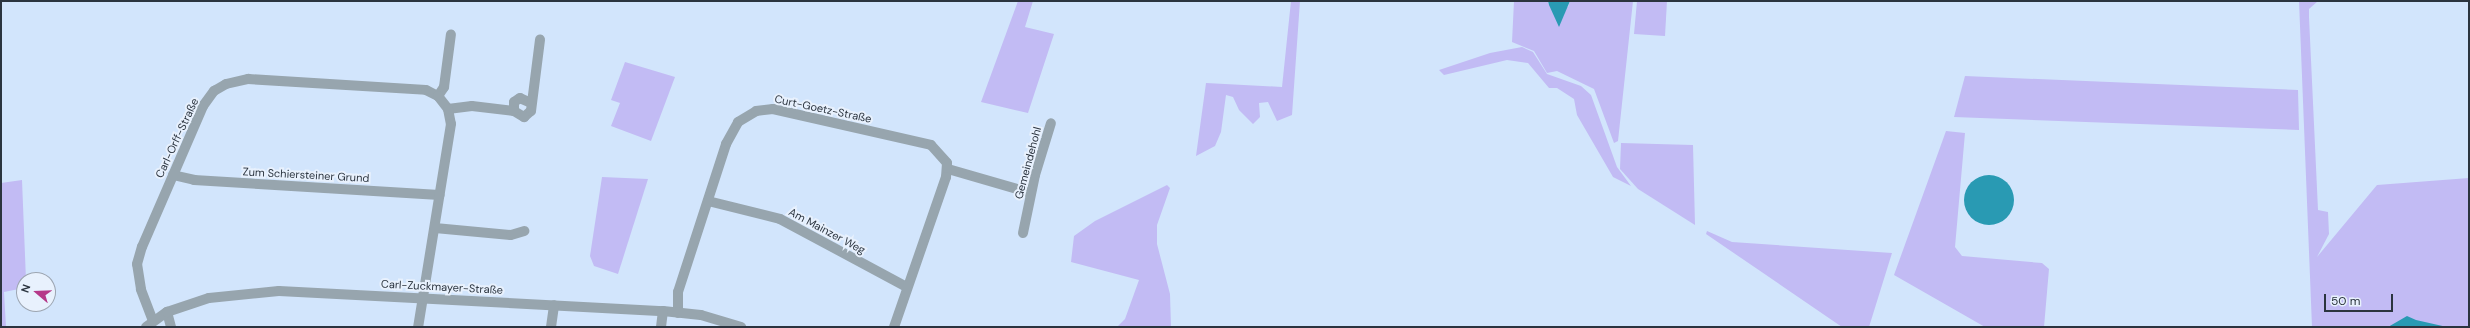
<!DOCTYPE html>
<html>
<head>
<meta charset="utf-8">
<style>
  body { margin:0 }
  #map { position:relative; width:2470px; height:328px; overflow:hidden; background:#d2e5fc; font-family:"DM Sans",sans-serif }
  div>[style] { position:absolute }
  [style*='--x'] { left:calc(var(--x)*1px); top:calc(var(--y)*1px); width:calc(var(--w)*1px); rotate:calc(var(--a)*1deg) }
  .green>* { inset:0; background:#c2bbf4 }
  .water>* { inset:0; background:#299ab3 }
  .round { border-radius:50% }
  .minor>* { height:10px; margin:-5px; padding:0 5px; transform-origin:5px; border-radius:5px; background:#97a5ae }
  span { translate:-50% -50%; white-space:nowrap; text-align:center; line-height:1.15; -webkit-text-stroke:4px #e8f1fd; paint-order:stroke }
  .street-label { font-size:11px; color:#2b343f }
  .frame { position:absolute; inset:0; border:2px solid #2b343f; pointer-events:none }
  .north { position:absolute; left:16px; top:272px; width:40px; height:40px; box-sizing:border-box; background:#e8f1fd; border:1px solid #9ca5b1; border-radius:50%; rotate:289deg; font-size:11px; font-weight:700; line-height:16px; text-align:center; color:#2b343f }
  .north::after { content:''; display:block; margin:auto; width:14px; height:18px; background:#b53989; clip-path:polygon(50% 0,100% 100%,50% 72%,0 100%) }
  .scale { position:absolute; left:2324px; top:294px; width:69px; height:18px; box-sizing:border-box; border:2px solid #2b343f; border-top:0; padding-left:5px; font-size:12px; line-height:14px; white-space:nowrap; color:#2b343f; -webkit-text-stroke:3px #e8f1fd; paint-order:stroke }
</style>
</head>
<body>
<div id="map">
  <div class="green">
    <i style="clip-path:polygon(1018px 1px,1033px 1px,1025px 27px,1054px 34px,1028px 113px,981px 102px)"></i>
    <i style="clip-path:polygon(1291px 1px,1300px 1px,1292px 115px,1277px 121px,1268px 102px,1259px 103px,1260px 117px,1253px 124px,1239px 110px,1233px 97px,1226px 95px,1221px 132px,1215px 146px,1196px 156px,1206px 83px,1282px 87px)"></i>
    <i style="clip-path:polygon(1514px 1px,1548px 1px,1549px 5px,1568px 7px,1570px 1px,1633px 1px,1618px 141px,1614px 143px,1594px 89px,1557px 71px,1547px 73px,1534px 51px,1512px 42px)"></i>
    <i style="clip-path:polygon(1637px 1px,1667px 1px,1665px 36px,1634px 34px)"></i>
    <i style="clip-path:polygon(2299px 1px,2318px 1px,2309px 9px,2309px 17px,2318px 210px,2328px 212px,2329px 234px,2317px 257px,2377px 185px,2469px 178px,2469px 327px,2312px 327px)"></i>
    <i style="clip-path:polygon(1522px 47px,1533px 52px,1547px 74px,1581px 86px,1591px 95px,1617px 167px,1631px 186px,1613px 177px,1577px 115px,1574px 99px,1557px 88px,1549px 88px,1528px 63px,1507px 60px,1444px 75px,1439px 70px,1490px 53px)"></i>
    <i style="clip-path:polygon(625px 62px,675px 77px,651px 141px,611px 126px,620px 103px,611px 100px)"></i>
    <i style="clip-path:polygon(1965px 76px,2298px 90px,2299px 130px,1954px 117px)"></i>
    <i style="clip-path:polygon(1946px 131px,1965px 133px,1955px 247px,1962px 256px,2042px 263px,2049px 269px,2044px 327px,1985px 327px,1894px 275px)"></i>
    <i style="clip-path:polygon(1621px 143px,1693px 145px,1695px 225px,1638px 189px,1620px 169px)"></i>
    <i style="clip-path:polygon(602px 177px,648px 179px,618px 274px,594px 266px,590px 256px)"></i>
    <i style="clip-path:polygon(22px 180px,26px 280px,24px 288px,4px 292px,6px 327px,1px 327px,1px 183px)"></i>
    <i style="clip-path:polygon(1167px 185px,1170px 188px,1157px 225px,1157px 244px,1170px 294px,1171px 327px,1117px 327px,1125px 319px,1139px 280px,1071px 262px,1074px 236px,1095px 221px)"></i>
    <i style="clip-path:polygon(1707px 231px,1732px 242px,1892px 253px,1869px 327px,1842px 327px,1706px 234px)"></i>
  </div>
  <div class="water">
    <i style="clip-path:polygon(1548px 1px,1570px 1px,1559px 27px,1549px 5px)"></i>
    <i class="round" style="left:1964px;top:175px;width:50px;height:50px"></i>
    <i style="clip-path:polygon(2407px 316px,2416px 320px,2447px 327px,2388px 327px)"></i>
  </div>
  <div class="minor">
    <i style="--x:438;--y:96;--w:11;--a:-56"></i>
    <i style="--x:444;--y:87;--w:53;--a:-82.5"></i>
    <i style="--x:531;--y:103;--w:12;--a:-156"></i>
    <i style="--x:520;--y:98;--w:7;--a:146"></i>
    <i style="--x:514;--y:102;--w:9;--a:90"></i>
    <i style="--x:514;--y:111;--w:12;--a:31"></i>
    <i style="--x:524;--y:117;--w:9;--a:-41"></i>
    <i style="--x:531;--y:111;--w:72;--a:-82.8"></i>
    <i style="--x:448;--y:109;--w:24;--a:-7"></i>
    <i style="--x:472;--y:106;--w:42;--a:6.8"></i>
    <i style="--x:948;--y:169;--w:86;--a:16.1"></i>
    <i style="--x:173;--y:175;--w:22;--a:13"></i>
    <i style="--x:194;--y:180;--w:246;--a:3.5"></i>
    <i style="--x:708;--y:201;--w:74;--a:14"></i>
    <i style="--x:780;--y:219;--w:144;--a:28.2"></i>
    <i style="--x:435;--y:228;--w:76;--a:5.3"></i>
    <i style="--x:511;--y:235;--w:14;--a:-17"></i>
    <i style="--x:1023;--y:233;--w:59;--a:-78.3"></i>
    <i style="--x:1035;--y:175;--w:54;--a:-72.9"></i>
    <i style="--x:167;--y:312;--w:16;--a:75"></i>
    <i style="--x:678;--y:313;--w:21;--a:-90"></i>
    <i style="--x:678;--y:292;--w:156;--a:-72"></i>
    <i style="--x:726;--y:144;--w:25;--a:-61"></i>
    <i style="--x:738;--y:122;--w:21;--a:-31"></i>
    <i style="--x:756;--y:111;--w:17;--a:-7"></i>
    <i style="--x:773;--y:109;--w:162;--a:12.8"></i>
    <i style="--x:931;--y:145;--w:24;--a:48"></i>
    <i style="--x:947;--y:163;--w:14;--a:94"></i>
    <i style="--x:946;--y:177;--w:159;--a:109.1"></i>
    <i style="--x:153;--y:321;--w:34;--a:-111"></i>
    <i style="--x:141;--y:289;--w:25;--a:-99"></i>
    <i style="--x:137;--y:264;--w:18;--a:-74"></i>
    <i style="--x:142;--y:247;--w:154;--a:-66.6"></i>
    <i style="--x:203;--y:106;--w:19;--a:-54"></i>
    <i style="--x:214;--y:91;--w:14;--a:-30"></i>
    <i style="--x:226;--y:84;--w:23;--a:-13"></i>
    <i style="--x:248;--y:79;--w:178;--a:3.5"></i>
    <i style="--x:426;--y:90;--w:13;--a:27"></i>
    <i style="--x:438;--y:96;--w:16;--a:52"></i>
    <i style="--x:448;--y:109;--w:15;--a:79"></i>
    <i style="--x:451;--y:124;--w:206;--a:99.2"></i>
    <i style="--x:146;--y:327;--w:26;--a:-36"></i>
    <i style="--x:167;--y:312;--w:44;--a:-18.4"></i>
    <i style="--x:209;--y:298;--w:70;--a:-5.7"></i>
    <i style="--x:279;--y:291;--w:385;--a:3"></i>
    <i style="--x:663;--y:311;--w:38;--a:6"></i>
    <i style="--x:701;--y:315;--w:42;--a:16.7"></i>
    <i style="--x:551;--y:327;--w:22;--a:-82"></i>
    <i style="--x:661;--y:327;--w:16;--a:-83"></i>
  </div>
  <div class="street-label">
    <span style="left:823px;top:109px;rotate:12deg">Curt-Goetz-Straße</span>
    <span style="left:177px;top:138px;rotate:-65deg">Carl-Orff-Straße</span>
    <span style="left:1028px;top:163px;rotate:-75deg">Gemeindehohl</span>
    <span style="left:306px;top:175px;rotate:3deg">Zum Schiersteiner Grund</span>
    <span style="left:827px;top:231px;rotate:28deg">Am Mainzer Weg</span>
    <span style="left:442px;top:287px;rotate:3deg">Carl-Zuckmayer-Straße</span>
  </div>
  <div class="frame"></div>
  <div class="north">N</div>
  <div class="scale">50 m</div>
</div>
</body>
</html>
